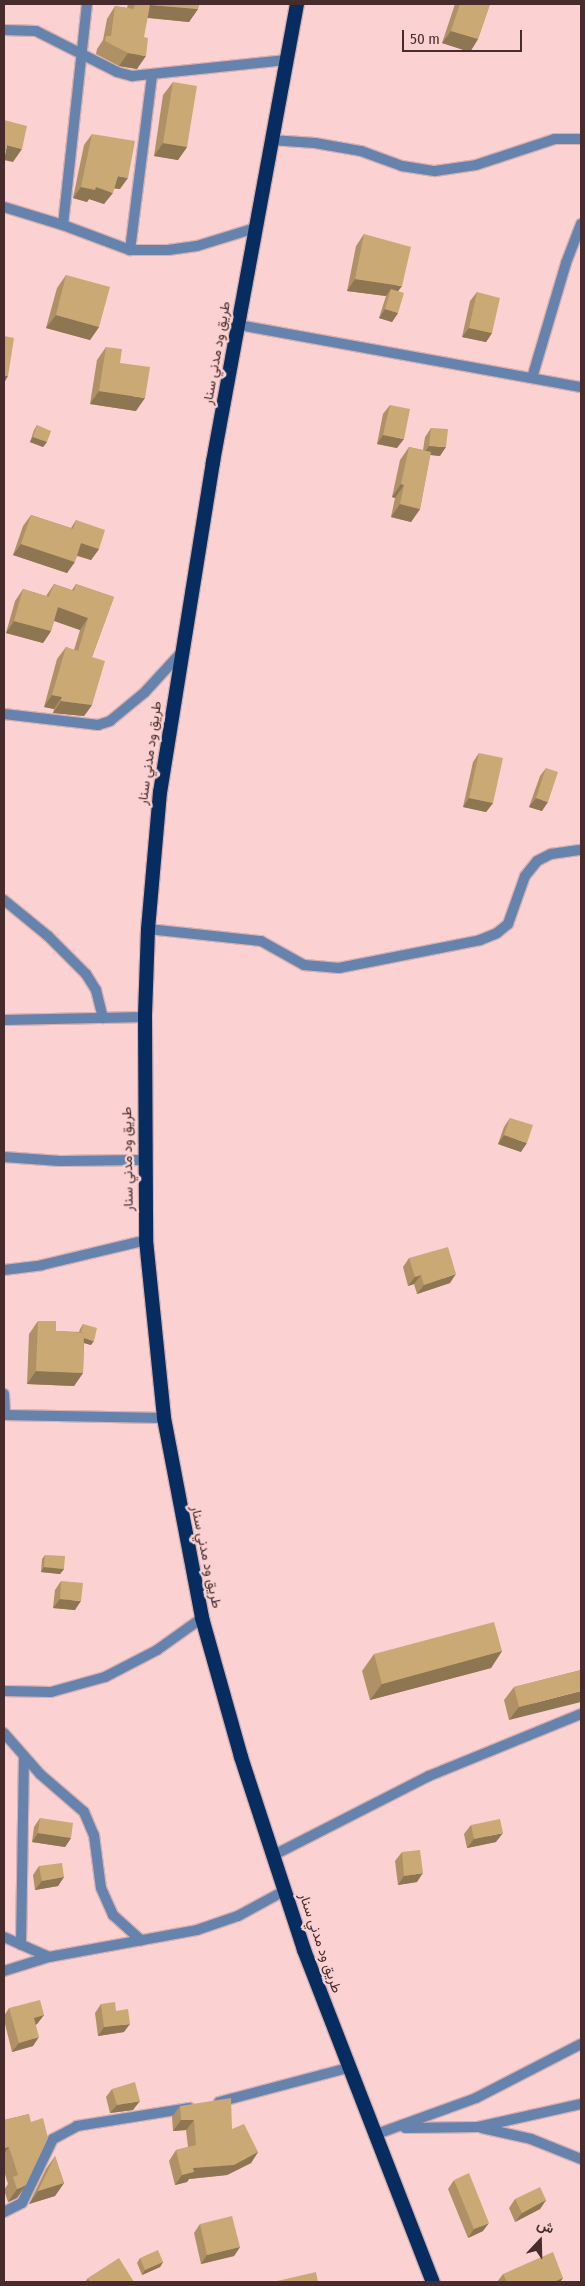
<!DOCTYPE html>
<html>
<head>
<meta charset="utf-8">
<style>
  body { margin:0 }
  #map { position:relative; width:585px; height:2286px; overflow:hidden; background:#fbd1d1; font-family:"Fira Sans Condensed",Vazirmatn,sans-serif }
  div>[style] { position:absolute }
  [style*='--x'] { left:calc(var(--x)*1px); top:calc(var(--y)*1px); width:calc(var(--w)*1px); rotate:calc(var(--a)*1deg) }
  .roads { filter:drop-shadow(1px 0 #d7b0b0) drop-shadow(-1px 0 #d7b0b0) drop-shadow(0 1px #d7b0b0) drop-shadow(0 -1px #d7b0b0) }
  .minor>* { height:10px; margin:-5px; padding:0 5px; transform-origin:5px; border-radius:5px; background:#6683ae }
  .tertiary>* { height:10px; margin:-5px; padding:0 5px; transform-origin:5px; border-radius:5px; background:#6683ae }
  .trunk>* { height:14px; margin:-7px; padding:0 7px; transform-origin:7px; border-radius:7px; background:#062c60 }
  .wall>* { inset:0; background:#af9165 }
  .shaded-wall>* { inset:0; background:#8e7652 }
  .building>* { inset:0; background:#cba975 }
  span { translate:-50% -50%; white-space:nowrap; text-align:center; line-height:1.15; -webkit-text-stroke:4.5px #fbd1d1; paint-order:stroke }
  .street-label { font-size:14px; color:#472c2d }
  .frame { position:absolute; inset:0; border:5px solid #472c2d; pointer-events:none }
  .north { position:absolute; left:515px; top:2216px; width:50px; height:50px; -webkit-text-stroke:4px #fbd1d1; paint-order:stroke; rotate:21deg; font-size:14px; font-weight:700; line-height:20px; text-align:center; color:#472c2d }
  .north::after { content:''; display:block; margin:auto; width:18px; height:22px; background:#472c2d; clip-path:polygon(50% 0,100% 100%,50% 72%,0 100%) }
  .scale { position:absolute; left:402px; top:30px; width:120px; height:22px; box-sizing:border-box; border:2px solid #472c2d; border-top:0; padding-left:6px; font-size:15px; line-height:18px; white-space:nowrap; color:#472c2d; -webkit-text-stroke:4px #fbd1d1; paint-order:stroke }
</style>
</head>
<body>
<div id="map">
  <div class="roads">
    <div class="minor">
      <i style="--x:4;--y:30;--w:32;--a:2"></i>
      <i style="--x:36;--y:31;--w:91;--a:26.8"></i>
      <i style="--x:117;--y:72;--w:16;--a:15"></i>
      <i style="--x:132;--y:76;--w:155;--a:-5.9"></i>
      <i style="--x:271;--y:140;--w:44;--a:3.9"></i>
      <i style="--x:315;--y:143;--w:47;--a:9.9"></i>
      <i style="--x:361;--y:151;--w:44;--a:20.1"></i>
      <i style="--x:402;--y:166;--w:33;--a:9"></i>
      <i style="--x:435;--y:171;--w:41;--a:-8.3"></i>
      <i style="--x:476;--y:165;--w:83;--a:-18.2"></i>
      <i style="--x:555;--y:139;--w:26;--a:0"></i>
      <i style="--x:4;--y:207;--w:62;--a:17"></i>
      <i style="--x:63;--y:225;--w:72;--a:20.5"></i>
      <i style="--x:130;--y:250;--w:38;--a:0"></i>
      <i style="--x:168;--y:250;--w:29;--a:-8"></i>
      <i style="--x:197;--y:246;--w:61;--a:-17.2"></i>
      <i style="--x:63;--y:225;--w:222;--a:-83.8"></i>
      <i style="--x:130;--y:250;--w:176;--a:-82.8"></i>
      <i style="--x:239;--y:325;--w:348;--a:10.3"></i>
      <i style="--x:532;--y:378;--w:120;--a:-73.5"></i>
      <i style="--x:566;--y:263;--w:42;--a:-69"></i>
      <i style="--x:4;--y:714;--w:95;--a:6.7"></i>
      <i style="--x:98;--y:725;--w:13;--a:-18"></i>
      <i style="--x:110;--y:721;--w:45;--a:-39.6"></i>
      <i style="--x:145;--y:692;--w:52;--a:-47.4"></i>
      <i style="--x:4;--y:900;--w:57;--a:39.3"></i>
      <i style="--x:48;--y:936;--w:54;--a:45"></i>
      <i style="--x:86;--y:974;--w:19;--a:58"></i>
      <i style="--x:96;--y:990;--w:29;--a:76"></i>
      <i style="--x:148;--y:929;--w:114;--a:6.1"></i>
      <i style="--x:261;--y:941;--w:49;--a:29.2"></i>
      <i style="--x:304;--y:965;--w:35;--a:5"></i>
      <i style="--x:339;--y:968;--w:144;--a:-11.2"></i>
      <i style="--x:480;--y:940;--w:18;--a:-22"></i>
      <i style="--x:497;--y:933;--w:14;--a:-39"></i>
      <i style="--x:508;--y:924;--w:51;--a:-70.5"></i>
      <i style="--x:525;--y:876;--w:19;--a:-51"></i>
      <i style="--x:537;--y:861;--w:16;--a:-27"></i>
      <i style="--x:551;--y:854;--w:30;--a:-8"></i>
      <i style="--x:4;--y:1020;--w:141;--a:-1.2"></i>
      <i style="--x:4;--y:1157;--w:56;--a:4.1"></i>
      <i style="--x:60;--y:1161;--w:83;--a:-0.7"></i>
      <i style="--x:4;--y:1270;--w:38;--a:-7"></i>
      <i style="--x:42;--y:1265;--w:107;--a:-13.5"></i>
      <i style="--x:4;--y:1394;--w:21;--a:87"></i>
      <i style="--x:4;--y:1691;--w:47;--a:1.2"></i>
      <i style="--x:51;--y:1692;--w:56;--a:-15.5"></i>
      <i style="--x:105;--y:1677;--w:59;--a:-27.4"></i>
      <i style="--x:157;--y:1650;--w:55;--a:-35.4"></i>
      <i style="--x:4;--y:1733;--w:55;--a:48.7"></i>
      <i style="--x:40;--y:1774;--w:58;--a:40.8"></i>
      <i style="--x:84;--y:1812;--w:25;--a:67"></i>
      <i style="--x:94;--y:1835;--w:53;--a:82.5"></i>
      <i style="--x:101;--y:1888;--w:30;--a:66"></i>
      <i style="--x:113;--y:1915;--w:38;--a:42"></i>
      <i style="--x:272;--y:1856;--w:176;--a:-27"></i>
      <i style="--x:429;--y:1776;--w:164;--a:-22.2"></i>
      <i style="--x:4;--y:1937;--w:49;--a:24"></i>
      <i style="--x:21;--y:1945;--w:189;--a:-89.1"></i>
      <i style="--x:4;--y:1971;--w:47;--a:-17.3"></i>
      <i style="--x:49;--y:1957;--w:150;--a:-10.3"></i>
      <i style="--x:197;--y:1930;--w:43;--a:-18.9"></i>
      <i style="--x:238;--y:1916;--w:52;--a:-28.5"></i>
      <i style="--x:219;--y:2102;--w:133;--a:-14.8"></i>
      <i style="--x:405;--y:2128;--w:73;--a:-0.8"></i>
      <i style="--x:478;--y:2127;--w:106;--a:-12.6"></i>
      <i style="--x:482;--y:2128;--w:50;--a:12.7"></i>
      <i style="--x:531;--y:2139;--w:54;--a:21.8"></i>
      <i style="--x:374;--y:2135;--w:109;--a:-19.9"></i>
      <i style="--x:476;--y:2098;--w:118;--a:-27.2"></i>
      <i style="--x:4;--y:2212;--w:20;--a:-27"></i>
      <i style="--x:22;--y:2203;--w:71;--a:-64.2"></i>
      <i style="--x:53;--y:2139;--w:27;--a:-28"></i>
      <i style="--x:77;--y:2126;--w:114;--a:-9.1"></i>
    </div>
    <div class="tertiary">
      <i style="--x:4;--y:1415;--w:160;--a:1.1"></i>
    </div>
    <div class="trunk">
      <i style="--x:297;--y:4;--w:466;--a:100.4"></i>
      <i style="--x:213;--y:462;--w:334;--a:99.1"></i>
      <i style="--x:160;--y:792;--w:138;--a:95"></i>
      <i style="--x:148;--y:929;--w:88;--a:92"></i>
      <i style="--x:145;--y:1017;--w:223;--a:89.7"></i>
      <i style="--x:146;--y:1240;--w:179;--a:84.2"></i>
      <i style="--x:164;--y:1418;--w:204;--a:79.2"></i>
      <i style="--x:202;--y:1618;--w:144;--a:74.3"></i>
      <i style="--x:241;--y:1757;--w:203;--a:71.9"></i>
      <i style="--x:304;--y:1950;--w:356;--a:68.8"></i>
    </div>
  </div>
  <div class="wall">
    <i style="clip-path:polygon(128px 4px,199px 4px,198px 9px,189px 22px,147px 18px,137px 69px,119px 66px,96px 54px,97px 49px,103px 40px,107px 19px,115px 6px,127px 8px)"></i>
    <i style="clip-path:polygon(455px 4px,490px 4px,478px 39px,470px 52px,442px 43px)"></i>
    <i style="clip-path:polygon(173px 82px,187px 147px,178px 160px,154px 156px,163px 95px)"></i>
    <i style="clip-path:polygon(92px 134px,120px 189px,114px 188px,104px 204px,89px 199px,87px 202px,73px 198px,84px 145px)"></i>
    <i style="clip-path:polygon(364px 234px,398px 291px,398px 313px,392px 322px,379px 318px,386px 296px,347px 291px,356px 246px)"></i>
    <i style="clip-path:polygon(66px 275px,99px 327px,90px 340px,46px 328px,57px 288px)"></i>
    <i style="clip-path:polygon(477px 292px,492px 333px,486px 342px,462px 337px,470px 301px)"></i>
    <i style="clip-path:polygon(106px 347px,120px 363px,136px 411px,90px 404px,97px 360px)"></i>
    <i style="clip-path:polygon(390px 405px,397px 448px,377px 444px,383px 414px)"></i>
    <i style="clip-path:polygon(37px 425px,47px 442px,43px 447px,30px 442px,34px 430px)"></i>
    <i style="clip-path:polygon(431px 428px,440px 456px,430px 455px,420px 509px,411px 522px,391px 517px,395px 498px,392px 497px,400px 460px,409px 447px,423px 450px,425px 437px)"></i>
    <i style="clip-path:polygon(31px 515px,71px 528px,76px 520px,99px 549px,91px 560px,77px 556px,67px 573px,13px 555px,23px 526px)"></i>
    <i style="clip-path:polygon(54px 584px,72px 590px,76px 584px,114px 597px,92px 657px,92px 705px,84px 716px,53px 713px,54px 709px,44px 707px,57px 659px,66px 647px,74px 650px,80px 630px,54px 621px,51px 631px,43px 643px,6px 633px,15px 601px,23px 589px,46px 596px)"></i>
    <i style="clip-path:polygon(479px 753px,493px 803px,486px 812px,463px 807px,473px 762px)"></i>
    <i style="clip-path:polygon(546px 768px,542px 811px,529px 807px,540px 776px)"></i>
    <i style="clip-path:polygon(510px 1118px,521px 1152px,498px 1144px,504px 1127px)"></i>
    <i style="clip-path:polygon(409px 1258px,450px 1283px,417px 1294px,414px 1284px,408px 1286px,403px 1267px)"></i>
    <i style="clip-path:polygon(38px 1321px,56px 1331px,79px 1332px,80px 1329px,83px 1324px,91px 1345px,84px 1343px,83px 1373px,74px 1386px,27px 1384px,29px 1334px)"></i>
    <i style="clip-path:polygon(45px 1555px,64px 1569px,60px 1574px,41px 1572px,42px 1559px)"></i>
    <i style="clip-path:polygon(61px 1581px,75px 1610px,53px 1608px,55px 1590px)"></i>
    <i style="clip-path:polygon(502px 1651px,491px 1668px,370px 1700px,362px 1671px,374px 1654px)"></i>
    <i style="clip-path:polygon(581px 1670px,509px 1720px,504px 1700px,514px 1687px)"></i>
    <i style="clip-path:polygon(40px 1818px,71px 1838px,65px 1847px,32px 1842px,34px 1827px)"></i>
    <i style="clip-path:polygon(471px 1825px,496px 1842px,467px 1848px,464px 1834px)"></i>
    <i style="clip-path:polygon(402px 1852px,417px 1882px,398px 1885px,395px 1861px)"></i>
    <i style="clip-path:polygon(39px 1866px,64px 1877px,58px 1886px,35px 1890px,33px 1875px)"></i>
    <i style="clip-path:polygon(101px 2004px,116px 2011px,124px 2032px,98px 2036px,95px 2013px)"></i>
    <i style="clip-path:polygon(9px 2008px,44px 2015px,37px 2024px,36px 2025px,33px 2046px,12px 2052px,4px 2020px,4px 2016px)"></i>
    <i style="clip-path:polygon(112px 2089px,133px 2110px,110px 2113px,106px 2097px)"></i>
    <i style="clip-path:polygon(180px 2106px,232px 2129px,258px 2152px,251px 2163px,227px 2175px,189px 2179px,187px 2182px,175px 2185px,169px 2161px,176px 2150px,188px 2147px,186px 2130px,173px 2131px,172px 2117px)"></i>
    <i style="clip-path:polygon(29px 2114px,17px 2198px,8px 2202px,4px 2190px,8px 2184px,4px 2171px,4px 2120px)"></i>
    <i style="clip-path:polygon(55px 2156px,64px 2183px,55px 2196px,29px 2204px,46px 2169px)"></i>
    <i style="clip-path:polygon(454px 2180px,483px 2231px,468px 2238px,448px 2189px)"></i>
    <i style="clip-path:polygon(515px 2199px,546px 2200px,540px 2209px,515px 2222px,509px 2208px)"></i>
    <i style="clip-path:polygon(200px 2224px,240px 2247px,234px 2256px,201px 2264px,194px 2233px)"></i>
    <i style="clip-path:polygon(140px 2258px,163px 2262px,160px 2267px,142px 2275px,137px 2263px)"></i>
    <i style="clip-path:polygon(503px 2274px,563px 2278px,560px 2282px,497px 2282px)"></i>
    <i style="clip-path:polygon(88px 2278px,91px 2282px,85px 2282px)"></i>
  </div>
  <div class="shaded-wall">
    <i style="clip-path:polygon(150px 5px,198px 9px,189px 22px,141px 17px)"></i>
    <i style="clip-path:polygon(451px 31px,478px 39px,470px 52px,442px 43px)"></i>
    <i style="clip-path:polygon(128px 53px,146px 56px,137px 69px,119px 66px)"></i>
    <i style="clip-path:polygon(163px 143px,187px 147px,178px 160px,154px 156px)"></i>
    <i style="clip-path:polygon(7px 145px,22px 149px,13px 162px,4px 160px)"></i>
    <i style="clip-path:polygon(118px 176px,128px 178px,120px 189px,110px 188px)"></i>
    <i style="clip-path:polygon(81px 187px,96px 187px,113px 193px,104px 204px,89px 199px,87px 202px,73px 198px)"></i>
    <i style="clip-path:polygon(355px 279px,402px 286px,394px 297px,391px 289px,386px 296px,347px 291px)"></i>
    <i style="clip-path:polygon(385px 309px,398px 313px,392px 322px,379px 318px)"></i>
    <i style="clip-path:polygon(56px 315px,99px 327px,90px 340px,46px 328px)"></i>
    <i style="clip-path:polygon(469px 328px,492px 333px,486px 342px,462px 337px)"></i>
    <i style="clip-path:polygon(4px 376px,8px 376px,4px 383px)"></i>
    <i style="clip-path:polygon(99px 391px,145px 398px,136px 411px,90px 404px)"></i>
    <i style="clip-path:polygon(383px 435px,404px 439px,397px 448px,377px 444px)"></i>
    <i style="clip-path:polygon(33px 437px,47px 442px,43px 447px,30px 442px)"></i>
    <i style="clip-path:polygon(429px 446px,446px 447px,440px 456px,423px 454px)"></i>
    <i style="clip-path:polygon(401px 484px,404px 485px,395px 498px,392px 497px)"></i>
    <i style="clip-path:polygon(400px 504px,420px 509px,411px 522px,391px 517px)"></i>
    <i style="clip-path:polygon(81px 543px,99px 549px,91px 560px,73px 554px)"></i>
    <i style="clip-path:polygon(21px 544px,75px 562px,67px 573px,13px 555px)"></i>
    <i style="clip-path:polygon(58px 607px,88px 618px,80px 630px,49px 619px)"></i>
    <i style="clip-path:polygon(14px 621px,51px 631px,43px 643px,6px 633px)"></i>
    <i style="clip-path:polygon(52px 695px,62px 697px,54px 709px,44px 707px)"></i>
    <i style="clip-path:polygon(61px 701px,92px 705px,84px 716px,53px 713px)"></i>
    <i style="clip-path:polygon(469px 798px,493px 803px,486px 812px,463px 807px)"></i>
    <i style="clip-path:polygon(536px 798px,548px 802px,542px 811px,529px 807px)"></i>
    <i style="clip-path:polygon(504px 1135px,527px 1143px,521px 1152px,498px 1144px)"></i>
    <i style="clip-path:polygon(456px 1274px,450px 1283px,417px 1294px,424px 1285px)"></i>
    <i style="clip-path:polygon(421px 1275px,414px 1284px,408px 1286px,415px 1277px)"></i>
    <i style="clip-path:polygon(80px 1337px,94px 1341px,91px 1345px,77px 1341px)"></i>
    <i style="clip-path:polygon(36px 1371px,83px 1373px,74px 1386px,27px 1384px)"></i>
    <i style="clip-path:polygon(44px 1567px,64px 1569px,60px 1574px,41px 1572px)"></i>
    <i style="clip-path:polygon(60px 1599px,81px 1601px,75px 1610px,53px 1608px)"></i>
    <i style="clip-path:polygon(502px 1651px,491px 1668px,370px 1700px,382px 1684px)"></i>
    <i style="clip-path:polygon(581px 1691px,581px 1702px,509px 1720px,519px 1707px)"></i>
    <i style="clip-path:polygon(38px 1833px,71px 1838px,65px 1847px,32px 1842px)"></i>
    <i style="clip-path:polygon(503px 1833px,496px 1842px,467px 1848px,474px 1839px)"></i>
    <i style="clip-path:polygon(423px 1873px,417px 1882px,398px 1885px,404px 1876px)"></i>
    <i style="clip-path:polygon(64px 1877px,58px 1886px,35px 1890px,42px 1881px)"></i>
    <i style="clip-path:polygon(44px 2015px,37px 2024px,28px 2027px,34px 2018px)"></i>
    <i style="clip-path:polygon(130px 2024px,124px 2032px,98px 2036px,104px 2027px)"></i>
    <i style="clip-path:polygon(39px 2037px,33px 2046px,12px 2052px,19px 2043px)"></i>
    <i style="clip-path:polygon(140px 2101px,133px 2110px,110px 2113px,117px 2105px)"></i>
    <i style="clip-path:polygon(181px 2120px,194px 2120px,186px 2130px,173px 2131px)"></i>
    <i style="clip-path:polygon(9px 2147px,4px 2154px,4px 2148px)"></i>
    <i style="clip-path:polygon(258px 2152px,251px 2163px,227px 2175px,189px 2179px,187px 2182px,175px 2185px,182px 2175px,193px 2168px)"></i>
    <i style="clip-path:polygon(64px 2183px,55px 2196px,29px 2204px,38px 2191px)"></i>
    <i style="clip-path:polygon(26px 2185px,17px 2198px,8px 2202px,17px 2189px)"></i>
    <i style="clip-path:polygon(546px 2200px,540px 2209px,515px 2222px,522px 2213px)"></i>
    <i style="clip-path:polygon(489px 2223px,483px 2231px,468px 2238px,474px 2229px)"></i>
    <i style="clip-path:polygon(240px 2247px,234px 2256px,201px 2264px,207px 2255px)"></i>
    <i style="clip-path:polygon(163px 2262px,160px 2267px,142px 2275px,145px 2270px)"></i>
    <i style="clip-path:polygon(563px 2278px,560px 2282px,553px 2282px)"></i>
  </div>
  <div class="building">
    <i style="clip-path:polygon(135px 4px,199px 4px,198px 9px,150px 5px,144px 37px,148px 38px,146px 56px,128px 53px,105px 41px,106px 36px,111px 36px,115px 6px,134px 9px)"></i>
    <i style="clip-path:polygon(460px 4px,490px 4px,478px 39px,451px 31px)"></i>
    <i style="clip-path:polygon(173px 82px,197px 86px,187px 147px,163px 143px)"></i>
    <i style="clip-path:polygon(4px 120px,27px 126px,22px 149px,7px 145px,4px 160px)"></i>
    <i style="clip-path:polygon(92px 134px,135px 141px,128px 178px,118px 176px,113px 193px,96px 187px,95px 190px,81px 187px)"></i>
    <i style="clip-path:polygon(364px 234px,411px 247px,402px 286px,355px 279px)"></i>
    <i style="clip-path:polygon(66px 275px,110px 287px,99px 327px,56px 315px)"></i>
    <i style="clip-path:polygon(391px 289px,404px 293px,398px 313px,385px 309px)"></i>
    <i style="clip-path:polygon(477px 292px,500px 298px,492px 333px,469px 328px)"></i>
    <i style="clip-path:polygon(4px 336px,14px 338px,8px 376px,4px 376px)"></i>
    <i style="clip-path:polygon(106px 347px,122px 349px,120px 363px,150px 367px,145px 398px,99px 391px)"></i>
    <i style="clip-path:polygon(390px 405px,410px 409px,404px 439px,383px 435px)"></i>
    <i style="clip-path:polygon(37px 425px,51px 431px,47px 442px,33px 437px)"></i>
    <i style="clip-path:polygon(431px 428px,448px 429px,446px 447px,429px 446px)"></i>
    <i style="clip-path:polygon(409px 447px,431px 452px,420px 509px,400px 504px,404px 485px,401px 484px)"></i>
    <i style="clip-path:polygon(31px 515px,73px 529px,76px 520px,105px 530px,99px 549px,81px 543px,75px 562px,21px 544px)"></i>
    <i style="clip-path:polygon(54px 584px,74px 591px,76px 584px,114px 597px,92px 657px,105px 661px,92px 705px,61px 701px,62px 697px,52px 695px,66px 647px,78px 651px,88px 618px,58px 607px,51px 631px,14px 621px,23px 589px,49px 597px)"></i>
    <i style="clip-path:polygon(479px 753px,503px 758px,493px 803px,469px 798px)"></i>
    <i style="clip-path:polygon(546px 768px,558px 772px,548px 802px,536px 798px)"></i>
    <i style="clip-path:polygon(510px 1118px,533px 1125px,527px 1143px,504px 1135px)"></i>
    <i style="clip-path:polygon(448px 1247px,456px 1274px,424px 1285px,421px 1275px,415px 1277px,409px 1258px)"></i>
    <i style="clip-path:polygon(38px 1321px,56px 1321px,56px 1331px,84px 1333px,83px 1373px,36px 1371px)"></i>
    <i style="clip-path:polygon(83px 1324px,97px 1328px,94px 1341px,84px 1338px,84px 1333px,81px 1332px)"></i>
    <i style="clip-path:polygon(45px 1555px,65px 1556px,64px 1569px,44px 1567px)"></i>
    <i style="clip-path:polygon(61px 1581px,83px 1583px,81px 1601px,60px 1599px)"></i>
    <i style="clip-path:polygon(494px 1622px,502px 1651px,382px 1684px,374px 1654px)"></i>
    <i style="clip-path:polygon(581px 1670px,581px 1691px,519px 1707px,514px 1687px)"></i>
    <i style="clip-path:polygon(40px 1818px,73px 1823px,71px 1838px,38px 1833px)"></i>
    <i style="clip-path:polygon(500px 1819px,503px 1833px,474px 1839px,471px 1825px)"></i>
    <i style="clip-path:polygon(420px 1850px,423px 1873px,404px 1876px,402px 1852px)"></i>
    <i style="clip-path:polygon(62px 1863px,64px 1877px,42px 1881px,39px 1866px)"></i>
    <i style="clip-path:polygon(40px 2000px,44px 2015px,34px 2018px,39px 2037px,19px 2043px,9px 2008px)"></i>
    <i style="clip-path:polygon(115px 2002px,116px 2011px,128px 2009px,130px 2024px,104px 2027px,101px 2004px)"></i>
    <i style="clip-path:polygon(135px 2082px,140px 2101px,117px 2105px,112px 2089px)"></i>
    <i style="clip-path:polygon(231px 2098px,232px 2129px,244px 2124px,258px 2152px,234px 2165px,193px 2168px,194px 2172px,182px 2175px,176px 2150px,196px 2145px,194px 2120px,181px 2120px,180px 2106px)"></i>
    <i style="clip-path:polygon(29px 2114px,31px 2122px,43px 2118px,48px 2138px,26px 2185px,17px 2189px,13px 2177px,18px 2175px,9px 2147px,4px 2148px,4px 2120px)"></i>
    <i style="clip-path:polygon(55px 2156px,64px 2183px,38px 2191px)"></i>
    <i style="clip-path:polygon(469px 2173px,489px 2223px,474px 2229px,454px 2180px)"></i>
    <i style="clip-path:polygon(540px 2187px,546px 2200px,522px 2213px,515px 2199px)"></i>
    <i style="clip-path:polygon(232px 2216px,240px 2247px,207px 2255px,200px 2224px)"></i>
    <i style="clip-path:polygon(158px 2250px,163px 2262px,145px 2270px,140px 2258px)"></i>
    <i style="clip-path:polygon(553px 2252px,563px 2278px,553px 2282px,507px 2282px,503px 2274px)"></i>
    <i style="clip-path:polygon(119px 2258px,134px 2282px,91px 2282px,88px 2278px)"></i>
    <i style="clip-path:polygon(316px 2272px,318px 2282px,273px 2282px)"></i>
  </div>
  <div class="street-label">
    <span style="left:217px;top:353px;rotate:-80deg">طريق ود مدني سنار</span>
    <span style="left:150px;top:753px;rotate:-82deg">طريق ود مدني سنار</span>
    <span style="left:128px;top:1159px;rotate:-91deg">طريق ود مدني سنار</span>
    <span style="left:206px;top:1557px;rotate:78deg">طريق ود مدني سنار</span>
    <span style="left:320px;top:1943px;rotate:71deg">طريق ود مدني سنار</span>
  </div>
  <div class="frame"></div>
  <div class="north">ش</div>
  <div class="scale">50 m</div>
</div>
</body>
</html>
